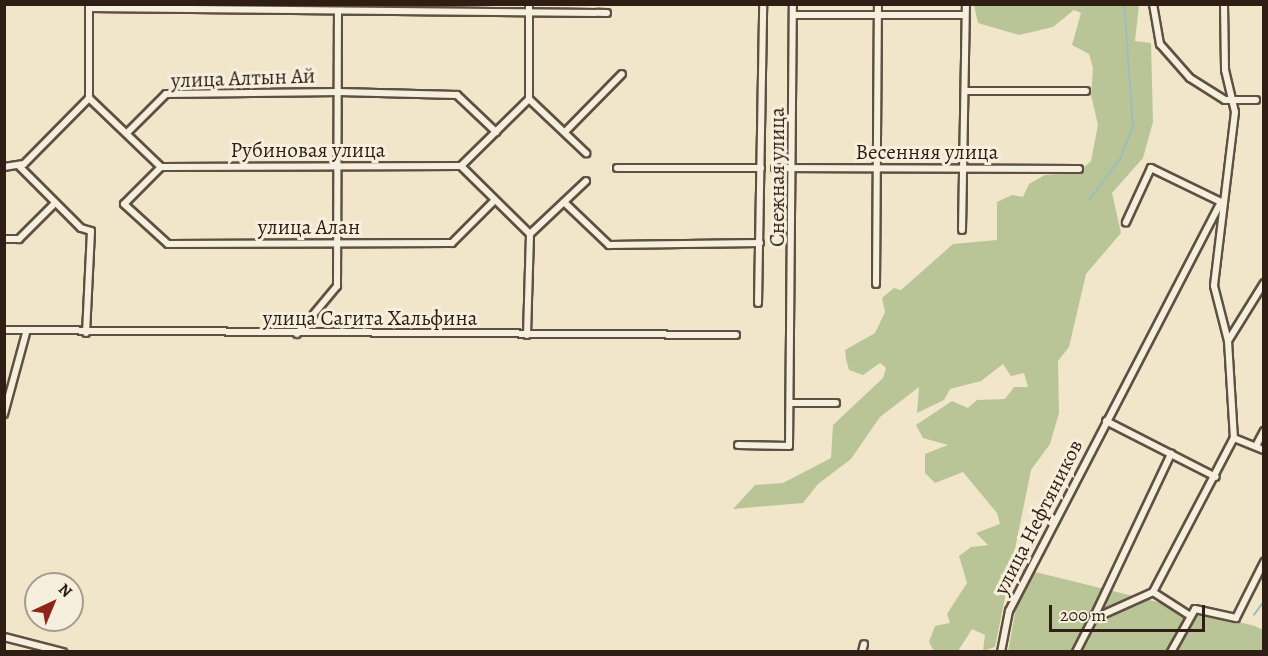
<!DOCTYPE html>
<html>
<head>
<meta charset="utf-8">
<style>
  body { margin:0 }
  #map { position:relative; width:1268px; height:656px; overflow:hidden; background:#f1e6ca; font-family:Alegreya,serif }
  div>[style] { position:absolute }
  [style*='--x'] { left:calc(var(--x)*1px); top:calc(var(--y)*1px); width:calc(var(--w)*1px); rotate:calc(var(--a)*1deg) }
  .green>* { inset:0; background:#b9c597 }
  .stream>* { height:1.5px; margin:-0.75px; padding:0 0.75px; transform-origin:0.75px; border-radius:0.75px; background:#9cbebc }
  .roads { filter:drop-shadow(2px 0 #5f5041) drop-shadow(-2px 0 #5f5041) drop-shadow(0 2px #5f5041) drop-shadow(0 -2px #5f5041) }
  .minor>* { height:6px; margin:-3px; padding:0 3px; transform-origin:3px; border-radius:3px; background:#f6efdd }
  span { translate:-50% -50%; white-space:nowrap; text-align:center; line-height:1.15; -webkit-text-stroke:6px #f6efdd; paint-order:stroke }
  .street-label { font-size:21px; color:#2e1e13 }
  .frame { position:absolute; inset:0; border:6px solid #2e1e13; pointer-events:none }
  .north { position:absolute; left:24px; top:572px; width:60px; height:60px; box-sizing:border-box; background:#f6efdd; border:2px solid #a69b8c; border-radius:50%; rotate:44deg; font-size:16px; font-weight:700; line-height:24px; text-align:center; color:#2e1e13 }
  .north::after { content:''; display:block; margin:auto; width:21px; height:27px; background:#8f2418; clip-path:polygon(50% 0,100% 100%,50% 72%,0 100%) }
  .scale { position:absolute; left:1049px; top:605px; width:156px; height:27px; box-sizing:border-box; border:3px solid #2e1e13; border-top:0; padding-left:8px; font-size:18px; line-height:21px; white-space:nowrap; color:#2e1e13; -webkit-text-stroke:4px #f6efdd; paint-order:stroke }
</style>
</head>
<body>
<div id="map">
  <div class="green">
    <i style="clip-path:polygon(974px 5px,1139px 5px,1135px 41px,1151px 43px,1153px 122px,1143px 158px,1112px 193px,1121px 233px,1086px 274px,1069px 347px,1058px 361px,1059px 413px,1050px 444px,1031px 470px,995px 647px,983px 651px,985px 635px,972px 629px,958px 651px,934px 651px,929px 642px,935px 626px,950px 623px,947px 614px,967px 583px,959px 556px,971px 547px,988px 545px,976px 533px,1000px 524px,997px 513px,963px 472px,935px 483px,925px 473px,925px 454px,948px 445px,923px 438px,916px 425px,952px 401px,968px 408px,977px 400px,1005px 399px,1014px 387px,1028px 387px,1024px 373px,1011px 376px,1003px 364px,981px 381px,950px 389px,944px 400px,917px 413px,919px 387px,880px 417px,851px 459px,818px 484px,803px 503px,733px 509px,755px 485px,783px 483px,831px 458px,833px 425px,883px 378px,886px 368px,880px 363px,863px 375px,849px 370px,846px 359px,845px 350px,875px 333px,885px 312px,882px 298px,894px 288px,901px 290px,953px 244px,997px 240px,997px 202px,1012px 195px,1023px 197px,1029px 184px,1045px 175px,1079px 172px,1091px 161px,1098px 125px,1091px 95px,1093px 68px,1089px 54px,1072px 45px,1081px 13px,1074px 10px,1053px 27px,1019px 35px,978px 23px)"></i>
    <i style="clip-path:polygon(1023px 569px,1255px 626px,1263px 630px,1263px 651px,1008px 652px)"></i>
  </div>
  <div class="stream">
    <i style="--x:1090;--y:199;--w:50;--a:-53.1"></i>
    <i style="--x:1120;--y:159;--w:35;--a:-68"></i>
    <i style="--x:1133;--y:127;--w:123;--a:-94.2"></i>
    <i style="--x:1254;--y:615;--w:17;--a:-54"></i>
  </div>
  <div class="roads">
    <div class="minor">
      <i style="--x:529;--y:4;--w:95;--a:90"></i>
      <i style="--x:1153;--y:4;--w:41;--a:80.1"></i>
      <i style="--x:1160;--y:44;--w:45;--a:48.6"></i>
      <i style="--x:1190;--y:78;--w:41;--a:32.2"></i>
      <i style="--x:1225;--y:100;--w:31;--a:0"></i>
      <i style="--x:1224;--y:4;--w:66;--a:89.1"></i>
      <i style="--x:1225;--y:70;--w:43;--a:76.6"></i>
      <i style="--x:1235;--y:112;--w:175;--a:96.9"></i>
      <i style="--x:1214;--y:286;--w:57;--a:75.7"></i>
      <i style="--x:1228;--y:341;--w:97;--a:86.5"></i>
      <i style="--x:89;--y:8;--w:518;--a:0.55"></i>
      <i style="--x:793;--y:15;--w:172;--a:0"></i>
      <i style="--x:967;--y:91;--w:119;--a:0"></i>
      <i style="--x:89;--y:98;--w:100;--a:43.8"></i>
      <i style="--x:161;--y:167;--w:300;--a:-0.2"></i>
      <i style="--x:461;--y:166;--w:95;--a:-44.6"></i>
      <i style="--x:89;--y:98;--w:92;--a:-90"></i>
      <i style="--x:529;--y:99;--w:79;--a:43.5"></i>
      <i style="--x:565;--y:132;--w:81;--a:-45.5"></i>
      <i style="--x:127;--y:133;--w:55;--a:-45"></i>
      <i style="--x:166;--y:94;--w:173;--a:-0.7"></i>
      <i style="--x:339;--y:92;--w:118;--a:1.5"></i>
      <i style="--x:457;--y:95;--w:54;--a:43.5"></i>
      <i style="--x:461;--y:166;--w:97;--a:44.6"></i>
      <i style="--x:4;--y:167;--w:20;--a:-9"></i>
      <i style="--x:24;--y:164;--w:93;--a:-45.4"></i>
      <i style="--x:20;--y:167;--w:86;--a:45"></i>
      <i style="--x:81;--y:228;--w:10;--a:17"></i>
      <i style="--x:91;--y:231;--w:102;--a:92.8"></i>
      <i style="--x:161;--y:167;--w:52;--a:135"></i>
      <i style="--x:124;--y:204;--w:59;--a:42.3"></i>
      <i style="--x:168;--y:244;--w:284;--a:-0.2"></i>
      <i style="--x:452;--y:243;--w:58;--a:-45"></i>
      <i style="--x:617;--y:168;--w:144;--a:0"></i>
      <i style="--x:775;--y:168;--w:304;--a:0.2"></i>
      <i style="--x:565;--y:203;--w:61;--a:43.7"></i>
      <i style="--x:609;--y:245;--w:151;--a:-0.8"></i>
      <i style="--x:962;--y:230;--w:226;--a:-89"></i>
      <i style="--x:530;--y:234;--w:77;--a:-43.4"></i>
      <i style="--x:4;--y:239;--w:15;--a:0"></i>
      <i style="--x:19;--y:239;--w:51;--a:-45"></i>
      <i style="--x:876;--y:284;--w:280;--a:-89.6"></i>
      <i style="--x:758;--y:303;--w:299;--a:-89"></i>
      <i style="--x:4;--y:330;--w:732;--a:0.39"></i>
      <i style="--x:297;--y:334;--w:62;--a:-50.2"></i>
      <i style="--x:337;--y:286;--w:275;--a:-89.8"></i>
      <i style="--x:527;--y:335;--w:101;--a:-88.3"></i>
      <i style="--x:1228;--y:341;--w:68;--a:-58.2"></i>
      <i style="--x:790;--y:403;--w:46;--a:0"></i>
      <i style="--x:4;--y:414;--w:84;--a:-74.8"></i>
      <i style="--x:1106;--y:421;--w:123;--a:27"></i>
      <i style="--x:738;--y:445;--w:51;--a:1.1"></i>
      <i style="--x:789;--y:446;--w:442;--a:-89.5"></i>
      <i style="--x:1256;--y:446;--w:17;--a:-62"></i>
      <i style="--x:1153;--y:592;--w:174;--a:-62.3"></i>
      <i style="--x:1234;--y:438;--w:32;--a:22"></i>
      <i style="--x:1093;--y:619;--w:183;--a:-64.7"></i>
      <i style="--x:4;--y:637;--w:61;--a:14.3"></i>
      <i style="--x:862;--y:652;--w:8;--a:-76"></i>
      <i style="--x:1001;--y:652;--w:42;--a:-79"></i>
      <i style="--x:1009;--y:611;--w:461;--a:-62.6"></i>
      <i style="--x:1221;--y:202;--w:78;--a:-154.1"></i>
      <i style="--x:1151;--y:168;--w:60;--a:114.8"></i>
      <i style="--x:1076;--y:652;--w:37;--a:-63"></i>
      <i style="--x:1093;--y:619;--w:66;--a:-24.2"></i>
      <i style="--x:1153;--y:592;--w:43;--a:32.6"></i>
      <i style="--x:1171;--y:652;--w:49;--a:-60.8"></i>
      <i style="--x:1195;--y:609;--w:42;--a:12.4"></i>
      <i style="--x:1236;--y:618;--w:63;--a:-63.4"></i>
    </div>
  </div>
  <div class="street-label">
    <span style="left:243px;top:78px;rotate:-2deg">улица Алтын Ай</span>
    <span style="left:308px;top:150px">Рубиновая улица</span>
    <span style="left:927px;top:152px">Весенняя улица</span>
    <span style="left:777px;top:177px;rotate:-90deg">Снежная улица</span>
    <span style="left:309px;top:227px">улица Алан</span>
    <span style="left:370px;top:318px">улица Сагита Хальфина</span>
    <span style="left:1038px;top:517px;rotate:-63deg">улица Нефтяников</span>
  </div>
  <div class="frame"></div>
  <div class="north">N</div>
  <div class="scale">200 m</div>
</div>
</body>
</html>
